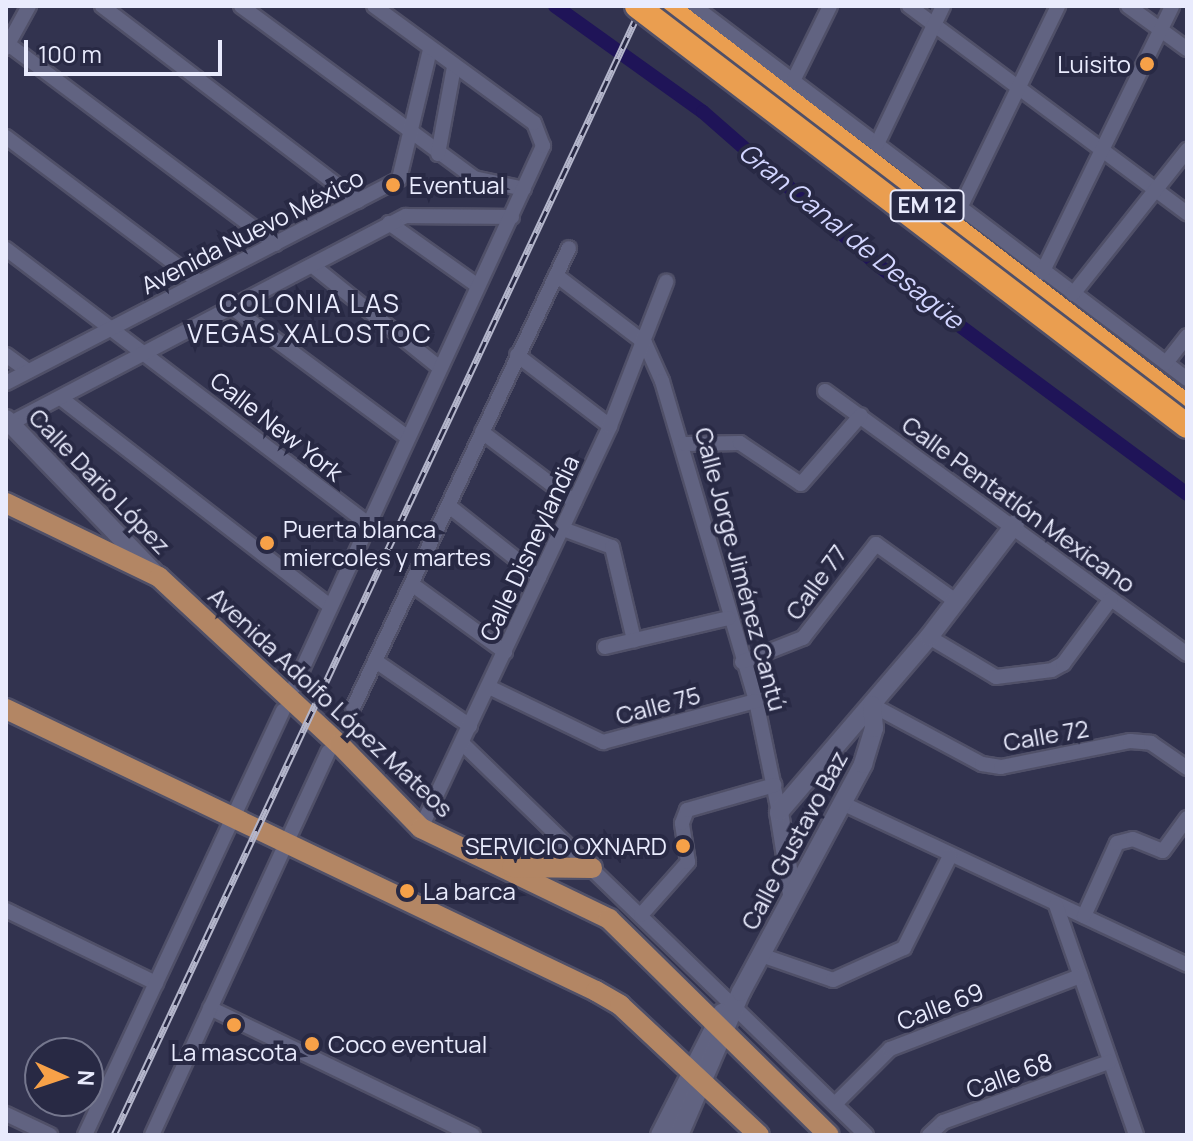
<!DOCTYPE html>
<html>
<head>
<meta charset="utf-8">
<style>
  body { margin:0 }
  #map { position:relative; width:1193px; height:1141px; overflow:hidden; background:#32334f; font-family:Manrope,sans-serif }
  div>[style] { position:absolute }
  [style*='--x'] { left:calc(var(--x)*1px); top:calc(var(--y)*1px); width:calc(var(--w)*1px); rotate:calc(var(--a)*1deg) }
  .canal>* { height:14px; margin:-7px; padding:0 7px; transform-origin:7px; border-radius:7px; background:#1f1458 }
  .roads { filter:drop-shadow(2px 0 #505068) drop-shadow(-2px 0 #505068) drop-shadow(0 2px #505068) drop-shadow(0 -2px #505068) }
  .street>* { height:14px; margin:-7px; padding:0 7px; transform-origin:7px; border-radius:7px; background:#616381 }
  .secondary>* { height:18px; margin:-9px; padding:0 9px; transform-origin:9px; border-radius:9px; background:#616381 }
  .primary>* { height:20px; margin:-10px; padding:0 10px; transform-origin:10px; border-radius:10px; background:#b38664 }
  .highway>* { height:24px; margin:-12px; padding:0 12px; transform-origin:12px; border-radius:12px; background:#ea9e50 }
  .rail>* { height:7px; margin-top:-3.5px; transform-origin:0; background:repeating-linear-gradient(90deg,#282944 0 12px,#b4b6cb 0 24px); box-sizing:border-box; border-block:2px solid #b4b6cb }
  .bridges { filter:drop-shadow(2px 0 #505068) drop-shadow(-2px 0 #505068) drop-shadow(0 2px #505068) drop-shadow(0 -2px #505068) }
  .highway-bridge>* { height:24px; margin:-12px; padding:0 12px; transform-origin:12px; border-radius:12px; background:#ea9e50 }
  .dots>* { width:22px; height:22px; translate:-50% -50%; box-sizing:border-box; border:4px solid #282944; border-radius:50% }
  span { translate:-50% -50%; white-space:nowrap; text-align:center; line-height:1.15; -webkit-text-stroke:8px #282944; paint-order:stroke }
  .shield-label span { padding:2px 6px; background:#282944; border:2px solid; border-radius:6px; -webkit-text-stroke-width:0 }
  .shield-label { font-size:22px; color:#e9ebfd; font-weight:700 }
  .poi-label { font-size:24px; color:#e9ebfd }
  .right { translate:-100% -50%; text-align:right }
  .left { translate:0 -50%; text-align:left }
  .street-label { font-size:24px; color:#e9ebfd }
  .water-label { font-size:26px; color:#d2d5ff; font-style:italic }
  .neighbourhood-label { font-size:26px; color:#e9ebfd; letter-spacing:2px }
  .frame { position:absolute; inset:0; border:8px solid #e9ebfd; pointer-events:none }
  .north { position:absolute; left:24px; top:1037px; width:80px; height:80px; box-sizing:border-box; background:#282944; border:2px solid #75778e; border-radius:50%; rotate:93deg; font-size:22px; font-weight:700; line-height:32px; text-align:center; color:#e9ebfd }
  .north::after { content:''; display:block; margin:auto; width:28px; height:36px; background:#f7a148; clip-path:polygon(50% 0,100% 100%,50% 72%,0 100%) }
  .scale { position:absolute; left:24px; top:40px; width:198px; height:36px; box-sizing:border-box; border:4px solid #e9ebfd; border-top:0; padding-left:10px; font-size:24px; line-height:28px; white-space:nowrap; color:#e9ebfd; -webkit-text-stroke:6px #282944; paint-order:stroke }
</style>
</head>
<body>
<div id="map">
  <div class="canal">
    <i style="--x:555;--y:6;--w:182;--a:35.6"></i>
    <i style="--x:703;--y:112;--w:234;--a:41.2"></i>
    <i style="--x:879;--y:266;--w:383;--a:36.5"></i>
  </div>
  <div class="roads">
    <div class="street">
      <i style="--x:102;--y:6;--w:322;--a:37.3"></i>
      <i style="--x:241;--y:6;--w:290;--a:36.4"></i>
      <i style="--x:474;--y:178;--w:51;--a:12.4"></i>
      <i style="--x:694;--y:6;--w:618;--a:37.11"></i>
      <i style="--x:909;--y:6;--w:347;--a:36.7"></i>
      <i style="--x:1128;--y:6;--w:73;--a:36.1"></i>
      <i style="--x:8;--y:44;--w:334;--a:36.8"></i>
      <i style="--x:6;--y:48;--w:48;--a:-61.3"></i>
      <i style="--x:794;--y:79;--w:81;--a:-63.7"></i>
      <i style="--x:6;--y:137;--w:241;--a:36.9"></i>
      <i style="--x:877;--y:144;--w:153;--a:-64.4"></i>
      <i style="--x:438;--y:154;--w:88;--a:-79.6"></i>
      <i style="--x:960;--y:208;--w:225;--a:-64.1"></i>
      <i style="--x:389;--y:223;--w:109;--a:35.3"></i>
      <i style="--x:6;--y:249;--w:455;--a:37.2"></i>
      <i style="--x:313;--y:266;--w:163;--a:38.8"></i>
      <i style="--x:1042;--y:273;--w:297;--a:-64"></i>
      <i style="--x:556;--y:275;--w:112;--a:37.4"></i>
      <i style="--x:645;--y:343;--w:42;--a:65.9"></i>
      <i style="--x:662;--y:381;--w:334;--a:73.6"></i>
      <i style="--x:756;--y:701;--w:113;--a:78.3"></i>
      <i style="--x:1073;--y:294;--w:184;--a:-51.6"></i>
      <i style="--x:234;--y:309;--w:215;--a:36.5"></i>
      <i style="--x:6;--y:355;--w:27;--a:36"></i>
      <i style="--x:517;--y:355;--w:117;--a:37.4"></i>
      <i style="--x:1166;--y:363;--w:34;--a:-52"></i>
      <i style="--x:6;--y:383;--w:443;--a:-27.4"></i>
      <i style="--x:399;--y:179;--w:133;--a:-76.5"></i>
      <i style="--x:825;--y:391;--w:447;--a:36"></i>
      <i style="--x:62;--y:399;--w:339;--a:37.7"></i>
      <i style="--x:11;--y:423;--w:446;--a:-27.7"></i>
      <i style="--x:406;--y:216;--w:106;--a:0.5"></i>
      <i style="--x:482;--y:432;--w:116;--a:37"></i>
      <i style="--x:685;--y:444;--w:55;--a:-1"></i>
      <i style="--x:740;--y:443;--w:73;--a:33.9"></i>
      <i style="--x:801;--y:484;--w:91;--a:-49"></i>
      <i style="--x:449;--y:506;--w:115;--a:38.3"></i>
      <i style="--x:563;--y:529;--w:52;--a:20.2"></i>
      <i style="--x:612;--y:547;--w:96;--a:76.7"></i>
      <i style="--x:413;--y:585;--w:114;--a:36.1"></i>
      <i style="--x:929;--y:637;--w:78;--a:30.8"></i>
      <i style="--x:996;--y:677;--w:56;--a:-7.1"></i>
      <i style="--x:1052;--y:670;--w:13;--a:-29"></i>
      <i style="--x:1063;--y:664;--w:81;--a:-53.6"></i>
      <i style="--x:605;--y:647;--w:127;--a:-13.2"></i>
      <i style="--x:377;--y:662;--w:113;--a:34.5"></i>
      <i style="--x:742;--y:662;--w:66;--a:-21.5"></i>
      <i style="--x:803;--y:638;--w:119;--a:-52.2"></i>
      <i style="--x:876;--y:544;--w:100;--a:35.6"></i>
      <i style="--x:294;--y:687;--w:596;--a:-65.29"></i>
      <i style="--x:543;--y:146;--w:25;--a:-111"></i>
      <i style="--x:534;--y:123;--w:198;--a:-143.8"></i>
      <i style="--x:489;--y:687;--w:127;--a:25.8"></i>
      <i style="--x:603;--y:742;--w:158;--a:-15"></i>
      <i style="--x:872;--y:705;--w:125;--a:28.2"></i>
      <i style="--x:982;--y:764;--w:19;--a:9"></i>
      <i style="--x:1001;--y:767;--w:132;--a:-11.4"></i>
      <i style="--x:1130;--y:741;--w:21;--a:5"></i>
      <i style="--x:1151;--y:743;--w:44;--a:34.8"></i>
      <i style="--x:353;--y:708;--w:508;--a:-64.85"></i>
      <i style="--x:462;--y:743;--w:563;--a:44.14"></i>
      <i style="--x:844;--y:804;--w:379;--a:25.1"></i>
      <i style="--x:421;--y:828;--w:444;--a:-64.8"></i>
      <i style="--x:610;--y:426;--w:155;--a:-68.7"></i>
      <i style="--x:1056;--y:905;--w:244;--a:70.8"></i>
      <i style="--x:6;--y:910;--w:167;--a:26"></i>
      <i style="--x:641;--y:915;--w:71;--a:-48.4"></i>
      <i style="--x:688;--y:862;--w:39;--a:-99"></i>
      <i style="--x:682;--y:823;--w:14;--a:-69"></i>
      <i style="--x:687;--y:810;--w:91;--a:-16"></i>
      <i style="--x:1084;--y:916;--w:80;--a:-65.7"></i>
      <i style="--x:1117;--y:843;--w:16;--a:-14"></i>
      <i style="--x:1133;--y:839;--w:32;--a:22"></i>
      <i style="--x:1163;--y:851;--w:41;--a:-54"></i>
      <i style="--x:761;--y:955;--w:76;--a:19.1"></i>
      <i style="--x:833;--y:980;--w:78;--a:-24.3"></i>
      <i style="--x:904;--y:948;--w:103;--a:-63.4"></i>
      <i style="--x:210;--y:1008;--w:292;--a:25.8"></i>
      <i style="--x:835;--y:1104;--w:78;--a:-45"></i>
      <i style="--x:890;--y:1049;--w:204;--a:-21"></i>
      <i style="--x:6;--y:1114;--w:49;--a:25.5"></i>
      <i style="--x:85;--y:1135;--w:468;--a:-65"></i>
      <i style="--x:152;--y:1135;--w:422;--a:-65.3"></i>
      <i style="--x:929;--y:1135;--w:19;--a:-43"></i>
      <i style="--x:943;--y:1122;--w:177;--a:-19.9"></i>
    </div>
    <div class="secondary">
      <i style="--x:6;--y:419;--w:213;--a:46"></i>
      <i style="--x:792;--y:894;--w:83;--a:-99"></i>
      <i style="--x:779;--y:812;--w:230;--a:-49.4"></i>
      <i style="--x:929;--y:637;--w:142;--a:-52.7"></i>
      <i style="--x:660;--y:1135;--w:137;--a:-63.1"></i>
      <i style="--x:679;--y:1135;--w:156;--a:-66.6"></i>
      <i style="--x:741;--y:992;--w:259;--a:-61.8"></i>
      <i style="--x:863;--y:764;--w:38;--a:-73"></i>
      <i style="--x:874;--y:728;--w:23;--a:-95"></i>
    </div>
    <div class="primary">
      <i style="--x:6;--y:503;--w:170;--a:25.8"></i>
      <i style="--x:159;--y:577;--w:246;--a:42.9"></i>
      <i style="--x:339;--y:744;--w:117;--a:45.7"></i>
      <i style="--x:421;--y:828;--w:209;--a:25.8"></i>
      <i style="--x:609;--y:919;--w:308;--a:44.5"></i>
      <i style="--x:6;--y:709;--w:654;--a:25.55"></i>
      <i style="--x:596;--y:991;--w:28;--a:30"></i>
      <i style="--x:620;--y:1005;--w:190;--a:43.1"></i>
      <i style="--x:512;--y:867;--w:80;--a:0.7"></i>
    </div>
    <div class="highway">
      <i style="--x:665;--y:6;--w:658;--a:37.53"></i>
    </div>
  </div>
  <div class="rail">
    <i style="--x:114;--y:1135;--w:1246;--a:-64.94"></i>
  </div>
  <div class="bridges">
    <div class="highway-bridge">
      <i style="--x:637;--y:6;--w:692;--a:37.37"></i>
    </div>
  </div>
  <div class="dots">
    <i style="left:1147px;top:64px;background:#f7a148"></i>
    <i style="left:393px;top:185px;background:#f7a148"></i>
    <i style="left:267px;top:543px;background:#f7a148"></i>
    <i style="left:683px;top:846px;background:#f7a148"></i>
    <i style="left:407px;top:891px;background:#f7a148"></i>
    <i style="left:234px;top:1025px;background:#f7a148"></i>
    <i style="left:312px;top:1044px;background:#f7a148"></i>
  </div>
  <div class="shield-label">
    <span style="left:927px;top:206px">EM 12</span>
  </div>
  <div class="poi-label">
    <span class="right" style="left:1131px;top:64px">Luisito</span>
    <span class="left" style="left:409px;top:185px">Eventual</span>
    <span class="left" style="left:283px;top:543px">Puerta blanca<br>miercoles y martes</span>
    <span class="right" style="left:667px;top:846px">SERVICIO OXNARD</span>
    <span class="left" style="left:423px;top:891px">La barca</span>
    <span class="left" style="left:328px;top:1044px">Coco eventual</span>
    <span style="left:234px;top:1052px">La mascota</span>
  </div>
  <div class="street-label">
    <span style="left:252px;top:231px;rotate:-27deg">Avenida Nuevo México</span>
    <span style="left:277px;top:426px;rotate:38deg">Calle New York</span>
    <span style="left:100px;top:481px;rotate:46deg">Calle Dario López</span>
    <span style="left:1019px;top:504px;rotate:36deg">Calle Pentatlón Mexicano</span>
    <span style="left:529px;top:548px;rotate:-65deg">Calle Disneylandia</span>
    <span style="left:741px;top:569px;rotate:75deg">Calle Jorge Jiménez Cantú</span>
    <span style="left:816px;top:582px;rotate:-54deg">Calle 77</span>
    <span style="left:331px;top:702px;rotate:43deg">Avenida Adolfo López Mateos</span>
    <span style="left:658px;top:705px;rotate:-15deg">Calle 75</span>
    <span style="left:1046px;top:735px;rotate:-10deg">Calle 72</span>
    <span style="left:794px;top:840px;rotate:-62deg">Calle Gustavo Baz</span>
    <span style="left:940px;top:1006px;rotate:-21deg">Calle 69</span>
    <span style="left:1009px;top:1075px;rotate:-20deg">Calle 68</span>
  </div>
  <div class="water-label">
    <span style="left:851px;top:236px;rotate:39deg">Gran Canal de Desagüe</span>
  </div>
  <div class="neighbourhood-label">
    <span style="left:310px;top:319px">COLONIA LAS<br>VEGAS XALOSTOC</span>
  </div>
  <div class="frame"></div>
  <div class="north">N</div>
  <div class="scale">100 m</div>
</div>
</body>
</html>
